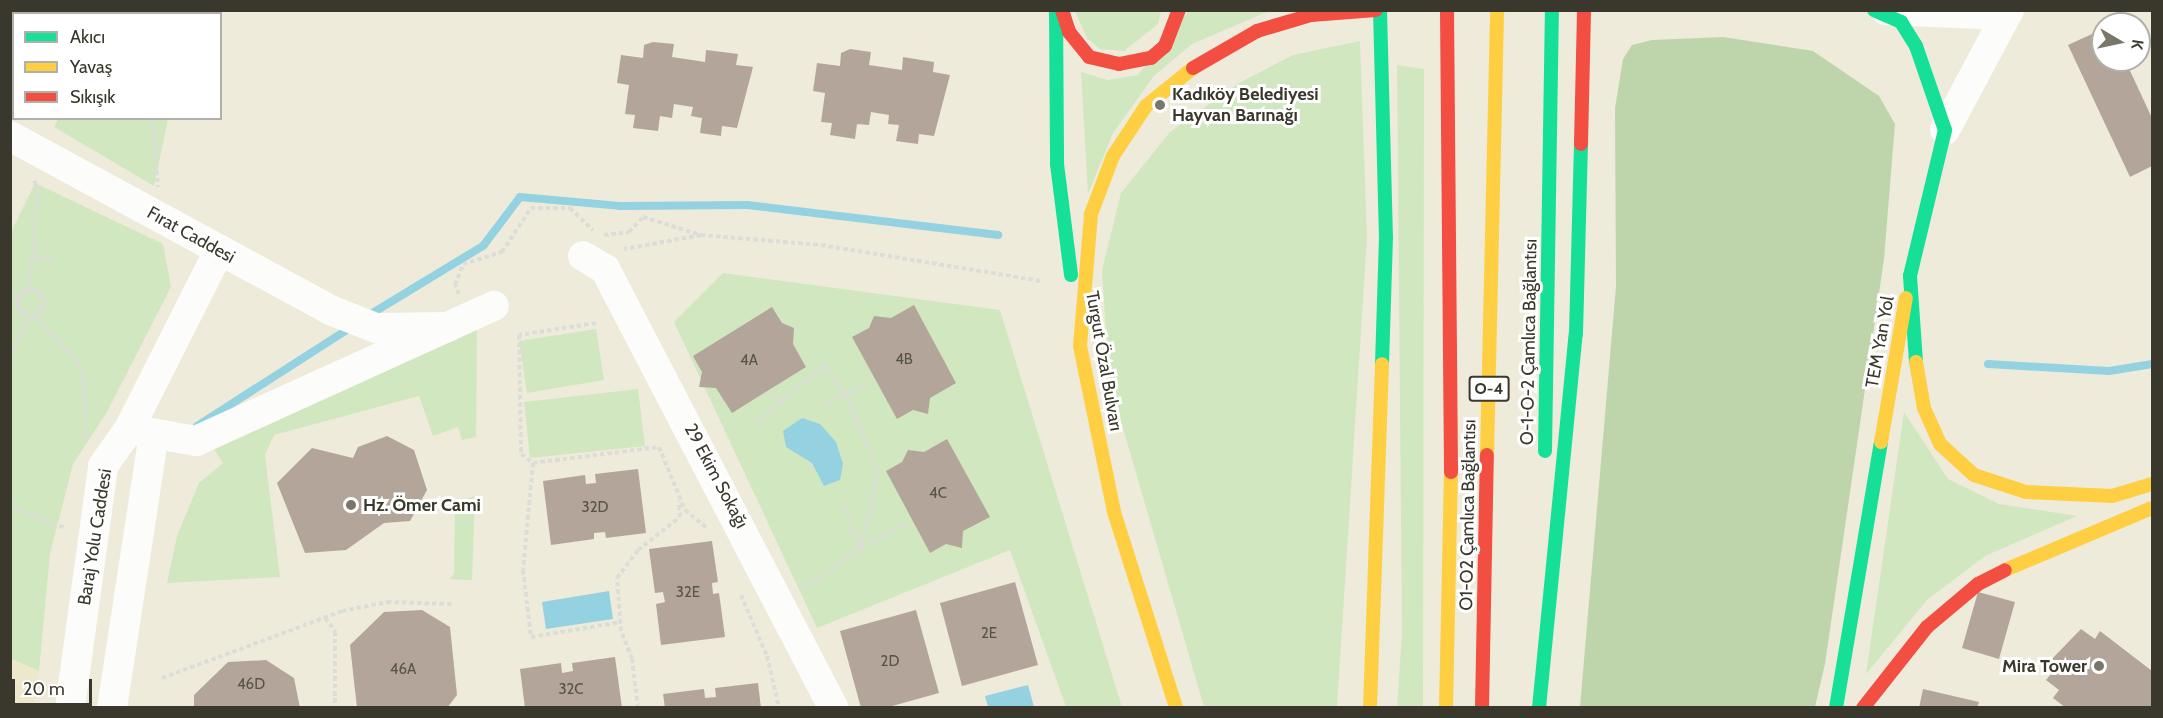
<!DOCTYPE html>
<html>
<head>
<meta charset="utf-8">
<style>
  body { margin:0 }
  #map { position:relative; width:2163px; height:718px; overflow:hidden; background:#eeebdb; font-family:Cabin,sans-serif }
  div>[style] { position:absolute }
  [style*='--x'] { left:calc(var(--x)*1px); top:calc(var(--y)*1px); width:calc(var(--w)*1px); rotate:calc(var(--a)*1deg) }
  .built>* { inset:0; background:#ede8cc }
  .green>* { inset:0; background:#d1e7c0 }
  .forest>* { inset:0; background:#bed5ac }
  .water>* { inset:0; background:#94d2e2 }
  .stream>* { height:8px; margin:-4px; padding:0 4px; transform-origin:4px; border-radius:4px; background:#94d2e2 }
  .building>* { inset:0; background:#b3a59a }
  .path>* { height:4px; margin-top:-2px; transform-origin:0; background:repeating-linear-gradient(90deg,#ddddd8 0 4.5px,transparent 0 7.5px) }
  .path>.ring { margin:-2px; padding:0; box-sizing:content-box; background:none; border:4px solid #ddddd8; border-radius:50% }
  .street>* { height:30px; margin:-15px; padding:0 15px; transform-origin:15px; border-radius:15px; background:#fcfcfa }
  .fast>* { height:14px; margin:-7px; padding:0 7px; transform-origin:7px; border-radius:7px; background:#16e098 }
  .slow>* { height:14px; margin:-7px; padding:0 7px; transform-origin:7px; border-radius:7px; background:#ffcf43 }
  .jam>* { height:14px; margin:-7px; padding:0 7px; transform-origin:7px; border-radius:7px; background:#f24e42 }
  .dots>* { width:16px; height:16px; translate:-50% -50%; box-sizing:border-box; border:3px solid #fff; border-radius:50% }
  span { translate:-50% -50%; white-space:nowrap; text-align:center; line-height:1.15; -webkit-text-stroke:6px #fff; paint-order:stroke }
  .number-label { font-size:15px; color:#585348 }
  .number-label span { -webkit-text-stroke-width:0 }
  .shield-label span { padding:2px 4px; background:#fff; border:2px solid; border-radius:4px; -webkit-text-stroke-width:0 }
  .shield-label { font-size:16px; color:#3a382c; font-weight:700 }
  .poi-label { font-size:18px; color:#3a382c; font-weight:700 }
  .left { translate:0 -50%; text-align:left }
  .right { translate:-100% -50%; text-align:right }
  .street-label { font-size:18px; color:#3a382c }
  .frame { position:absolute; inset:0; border:12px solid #3a382c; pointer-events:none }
  .legend { position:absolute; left:12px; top:12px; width:210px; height:108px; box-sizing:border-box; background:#fff; border:2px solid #b0afab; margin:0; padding:8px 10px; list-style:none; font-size:18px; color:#3a382c }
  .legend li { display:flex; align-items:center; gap:12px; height:30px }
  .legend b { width:30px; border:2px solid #b0afab }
  .north { position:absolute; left:2091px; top:12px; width:60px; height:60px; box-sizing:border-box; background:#fff; border:2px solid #b0afab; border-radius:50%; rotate:99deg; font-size:16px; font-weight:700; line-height:24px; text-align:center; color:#3a382c }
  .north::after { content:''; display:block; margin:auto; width:21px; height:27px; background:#797769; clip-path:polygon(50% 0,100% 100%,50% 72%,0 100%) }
  .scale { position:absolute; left:12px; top:679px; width:80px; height:27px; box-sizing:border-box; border:3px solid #3a382c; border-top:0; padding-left:8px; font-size:18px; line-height:21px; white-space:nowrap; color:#3a382c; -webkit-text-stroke:4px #fff; paint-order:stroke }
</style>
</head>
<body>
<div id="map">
  <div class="built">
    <i style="clip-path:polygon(11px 658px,39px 671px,34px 707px,11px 707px)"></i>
  </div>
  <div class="green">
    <i style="clip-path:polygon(111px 10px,189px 10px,189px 11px,109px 13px)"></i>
    <i style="clip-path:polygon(1075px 11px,1161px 11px,1158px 24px,1124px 51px,1100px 49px,1087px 38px)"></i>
    <i style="clip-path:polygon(1188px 11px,1269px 11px,1192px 44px,1154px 76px,1113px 133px,1088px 194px,1081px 72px,1108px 80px,1138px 75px)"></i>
    <i style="clip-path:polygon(1360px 41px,1367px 237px,1337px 707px,1204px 707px,1109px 380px,1102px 270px,1121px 193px,1170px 132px,1239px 83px,1293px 55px)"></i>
    <i style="clip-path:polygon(1397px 65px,1424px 69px,1423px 708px,1397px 707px,1402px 634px)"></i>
    <i style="clip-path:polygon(58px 119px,168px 119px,154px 186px,54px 127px)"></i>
    <i style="clip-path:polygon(35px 183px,163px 244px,171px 287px,107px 412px,73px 464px,50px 554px,39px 671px,10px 658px,11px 232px)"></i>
    <i style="clip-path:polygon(723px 273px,1000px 310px,1122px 707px,1066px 707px,1010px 550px,817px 628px,674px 322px)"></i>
    <i style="clip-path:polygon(596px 329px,604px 380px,527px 393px,519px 341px)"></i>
    <i style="clip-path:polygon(477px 330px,476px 437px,462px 440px,458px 427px,433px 436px,419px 396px,274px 435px,265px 455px,280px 577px,167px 583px,177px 536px,199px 483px,223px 463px,210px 443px)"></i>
    <i style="clip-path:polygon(638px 389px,645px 446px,530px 458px,524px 402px)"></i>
    <i style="clip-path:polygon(1904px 412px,1948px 479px,1999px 504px,2077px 516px,1985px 556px,1927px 600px,1866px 674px)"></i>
    <i style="clip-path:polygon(475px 495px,472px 580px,449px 579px,454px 574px,455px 505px)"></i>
  </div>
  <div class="forest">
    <i style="clip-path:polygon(1723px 37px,1813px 51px,1879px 96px,1895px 124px,1884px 259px,1825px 664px,1815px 707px,1580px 707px,1616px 286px,1615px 108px,1623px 59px,1632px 45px,1652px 40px)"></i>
  </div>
  <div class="water">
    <i style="clip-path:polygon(802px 418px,820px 424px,836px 442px,843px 464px,840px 480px,824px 486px,812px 463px,786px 447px,783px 431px)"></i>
    <i style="clip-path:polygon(609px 591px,613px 619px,546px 629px,542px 602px)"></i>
    <i style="clip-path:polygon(1028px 685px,1034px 707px,988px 707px,985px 696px)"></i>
  </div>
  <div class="stream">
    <i style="--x:366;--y:317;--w:137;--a:-31.3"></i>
    <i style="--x:483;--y:246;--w:61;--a:-52.9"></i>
    <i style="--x:520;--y:197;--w:100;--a:5.1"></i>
    <i style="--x:620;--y:206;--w:127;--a:-0.5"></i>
    <i style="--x:747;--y:205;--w:253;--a:6.8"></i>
    <i style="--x:1988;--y:364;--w:121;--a:3.3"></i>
    <i style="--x:2109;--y:371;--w:44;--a:-9.2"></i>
    <i style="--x:197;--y:426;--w:185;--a:-32.7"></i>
  </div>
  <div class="building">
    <i style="clip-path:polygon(2103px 29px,2103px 60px,2125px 60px,2152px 118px,2152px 166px,2130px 177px,2068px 45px)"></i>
    <i style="clip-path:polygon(653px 42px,674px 44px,672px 57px,705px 62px,706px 50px,738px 54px,736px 65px,753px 67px,737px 128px,722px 126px,721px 136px,700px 133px,702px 118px,691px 116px,693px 107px,674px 104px,672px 118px,660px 116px,658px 131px,633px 128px,635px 115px,625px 114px,629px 85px,617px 83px,621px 55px,643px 58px,644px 45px)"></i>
    <i style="clip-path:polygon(850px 49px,871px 52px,869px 65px,902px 70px,903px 57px,934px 62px,933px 72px,950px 75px,934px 136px,919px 134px,918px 144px,896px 141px,899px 125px,888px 124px,889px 115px,871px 112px,869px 125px,857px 124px,855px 139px,830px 135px,832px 123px,821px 122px,825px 93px,813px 91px,817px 63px,840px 66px,841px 53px)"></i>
    <i style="clip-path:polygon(914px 305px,956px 383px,930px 398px,928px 414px,913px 410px,897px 419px,852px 337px,869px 328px,874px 316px,891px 318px)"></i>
    <i style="clip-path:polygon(772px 307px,782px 323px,794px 328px,793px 344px,806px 367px,732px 413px,716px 388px,699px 387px,702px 372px,693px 356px)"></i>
    <i style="clip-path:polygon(387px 436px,414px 450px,427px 490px,410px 521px,384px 523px,346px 550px,305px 553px,277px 483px,312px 448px,353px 458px,358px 447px)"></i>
    <i style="clip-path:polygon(947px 439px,990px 517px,963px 531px,962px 548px,946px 544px,930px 553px,886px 471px,902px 462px,908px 450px,924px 452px)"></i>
    <i style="clip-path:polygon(638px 469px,646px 533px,606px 538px,605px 532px,594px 533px,594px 539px,551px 545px,543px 481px,585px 475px,586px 484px,596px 483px,595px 474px)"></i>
    <i style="clip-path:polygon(712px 541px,718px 582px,712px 583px,713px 594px,719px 593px,725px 637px,661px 645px,656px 604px,665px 602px,663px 592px,655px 593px,649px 549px)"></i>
    <i style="clip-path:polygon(1015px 582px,1038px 665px,962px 686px,940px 603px)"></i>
    <i style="clip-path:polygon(1978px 592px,2015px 602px,1999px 659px,1962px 648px)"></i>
    <i style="clip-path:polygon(422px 610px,450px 627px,457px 695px,447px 708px,357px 708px,350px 645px,384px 612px)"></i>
    <i style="clip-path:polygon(916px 610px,939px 693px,885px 708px,861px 708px,840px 631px)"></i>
    <i style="clip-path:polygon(2081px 629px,2095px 639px,2100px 631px,2152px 671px,2152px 708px,2066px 708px,2053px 698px,2059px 690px,2046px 680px,2055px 669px,2048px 663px)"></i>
    <i style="clip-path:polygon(615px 657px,622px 708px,525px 708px,520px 669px,561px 663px,562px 673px,573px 671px,572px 663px)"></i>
    <i style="clip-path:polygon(266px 660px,294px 678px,300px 708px,194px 708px,194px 695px,228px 662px)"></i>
    <i style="clip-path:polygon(758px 683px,761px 708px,665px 708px,663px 694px,704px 689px,705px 698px,716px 697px,715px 688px)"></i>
    <i style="clip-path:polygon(1923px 689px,1979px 702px,1977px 708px,1919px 708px)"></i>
  </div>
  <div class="path">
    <i style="--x:153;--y:118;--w:69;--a:85.9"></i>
    <i style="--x:604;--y:235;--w:25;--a:-7"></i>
    <i style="--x:629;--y:232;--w:21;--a:-47"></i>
    <i style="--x:643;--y:217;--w:61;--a:17.2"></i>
    <i style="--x:701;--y:235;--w:78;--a:169.7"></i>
    <i style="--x:701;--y:235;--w:120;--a:4.8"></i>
    <i style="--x:821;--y:245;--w:224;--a:9.3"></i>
    <i style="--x:34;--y:255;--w:22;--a:18"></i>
    <i class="ring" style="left:18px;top:290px;width:22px;height:22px"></i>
    <i style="--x:29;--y:290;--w:98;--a:-84.8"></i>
    <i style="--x:38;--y:192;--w:13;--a:-108"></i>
    <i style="--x:459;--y:294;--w:10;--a:-114"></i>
    <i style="--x:455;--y:285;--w:22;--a:-69"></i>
    <i style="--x:463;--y:264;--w:41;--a:-17.1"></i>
    <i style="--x:502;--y:252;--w:53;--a:-56.6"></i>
    <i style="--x:531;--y:208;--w:39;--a:0"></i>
    <i style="--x:570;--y:208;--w:32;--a:44"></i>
    <i style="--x:10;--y:298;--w:9;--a:27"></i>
    <i style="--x:34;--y:317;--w:63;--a:45.6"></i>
    <i style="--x:78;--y:362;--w:20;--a:72"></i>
    <i style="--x:84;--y:381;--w:61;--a:88.1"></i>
    <i style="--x:596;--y:323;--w:78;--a:171.1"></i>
    <i style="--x:519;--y:335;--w:119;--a:89"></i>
    <i style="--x:521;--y:454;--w:15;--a:37"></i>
    <i style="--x:533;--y:463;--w:127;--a:-7.2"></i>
    <i style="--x:659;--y:447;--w:68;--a:67.6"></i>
    <i style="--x:685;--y:510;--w:28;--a:39"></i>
    <i style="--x:10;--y:357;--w:45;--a:-63.4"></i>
    <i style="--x:772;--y:392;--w:13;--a:42"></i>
    <i style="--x:822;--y:405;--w:48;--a:-24.4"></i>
    <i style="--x:757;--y:422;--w:87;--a:-39.9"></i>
    <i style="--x:824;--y:366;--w:37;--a:52"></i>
    <i style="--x:847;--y:395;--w:84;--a:68.3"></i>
    <i style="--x:878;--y:473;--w:77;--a:102.8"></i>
    <i style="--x:861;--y:548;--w:71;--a:144.7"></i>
    <i style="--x:10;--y:457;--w:2;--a:0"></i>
    <i style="--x:533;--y:463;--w:107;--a:95.3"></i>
    <i style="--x:523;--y:570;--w:67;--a:83.2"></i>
    <i style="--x:531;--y:637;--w:91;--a:-9.5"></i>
    <i style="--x:841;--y:500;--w:52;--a:67.4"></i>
    <i style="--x:861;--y:548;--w:49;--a:-29.2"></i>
    <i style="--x:10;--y:507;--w:60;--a:20.6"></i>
    <i style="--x:741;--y:595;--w:66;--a:66.9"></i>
    <i style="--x:767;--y:656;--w:53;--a:77"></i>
    <i style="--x:325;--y:618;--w:16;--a:52"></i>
    <i style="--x:335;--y:631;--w:77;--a:90"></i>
    <i style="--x:162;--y:678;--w:192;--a:-20.4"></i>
    <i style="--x:342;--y:611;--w:46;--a:-11.3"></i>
    <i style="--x:387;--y:602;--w:65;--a:1.8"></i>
    <i style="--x:638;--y:708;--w:49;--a:-97"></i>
    <i style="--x:632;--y:659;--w:30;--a:-111"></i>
    <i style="--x:621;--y:631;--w:53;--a:-94.3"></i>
    <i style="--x:617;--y:578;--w:35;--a:-53"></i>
    <i style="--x:638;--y:550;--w:53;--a:-38.2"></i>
    <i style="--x:680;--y:517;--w:16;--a:-94"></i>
  </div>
  <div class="street">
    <i style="--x:1886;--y:10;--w:119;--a:2.4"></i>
    <i style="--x:60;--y:14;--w:4;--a:-76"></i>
    <i style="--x:10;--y:104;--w:7;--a:-56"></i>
    <i style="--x:1945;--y:130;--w:136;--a:-61.9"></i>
    <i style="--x:10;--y:136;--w:364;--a:28.5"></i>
    <i style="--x:330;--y:310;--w:49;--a:21.4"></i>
    <i style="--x:376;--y:328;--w:72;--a:-0.8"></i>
    <i style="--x:583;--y:256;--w:26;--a:31"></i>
    <i style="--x:605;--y:269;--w:495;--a:62.5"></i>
    <i style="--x:129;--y:429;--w:68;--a:10.2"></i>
    <i style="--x:196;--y:441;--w:327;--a:-24.4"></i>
    <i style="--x:70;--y:708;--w:244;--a:-82.2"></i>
    <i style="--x:103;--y:466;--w:45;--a:-54.9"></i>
    <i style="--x:129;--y:429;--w:199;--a:-63.2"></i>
    <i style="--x:112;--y:708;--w:277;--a:-81.3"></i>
  </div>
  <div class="fast">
    <i style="--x:1056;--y:10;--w:154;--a:89.6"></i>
    <i style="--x:1057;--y:164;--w:112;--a:82.8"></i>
    <i style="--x:1380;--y:10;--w:227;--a:88.5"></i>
    <i style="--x:1386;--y:237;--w:127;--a:91.8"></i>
    <i style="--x:1874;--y:10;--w:30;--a:24"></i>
    <i style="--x:1901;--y:22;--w:28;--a:58"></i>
    <i style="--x:1916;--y:46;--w:89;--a:71"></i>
    <i style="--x:1945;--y:130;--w:150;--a:103.5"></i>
    <i style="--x:1910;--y:276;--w:86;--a:86"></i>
    <i style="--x:1545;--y:451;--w:441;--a:-89.1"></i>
    <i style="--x:1539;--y:708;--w:376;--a:-84.4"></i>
    <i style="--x:1576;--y:334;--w:190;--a:-88.5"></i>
    <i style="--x:1836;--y:708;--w:270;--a:-80.4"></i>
  </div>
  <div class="slow">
    <i style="--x:1080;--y:346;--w:169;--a:78.4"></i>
    <i style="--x:1114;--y:512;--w:206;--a:72.4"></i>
    <i style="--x:1080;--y:346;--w:132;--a:-85.2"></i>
    <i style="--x:1091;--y:214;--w:62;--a:-69.2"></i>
    <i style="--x:1113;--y:156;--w:60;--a:-56.6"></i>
    <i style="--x:1146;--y:106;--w:60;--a:-39"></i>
    <i style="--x:1916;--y:362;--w:47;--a:80.1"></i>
    <i style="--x:1924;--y:408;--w:39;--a:66"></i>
    <i style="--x:1940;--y:444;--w:46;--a:42.4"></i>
    <i style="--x:1974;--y:475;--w:55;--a:18.1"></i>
    <i style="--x:2026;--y:492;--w:86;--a:2.7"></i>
    <i style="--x:2112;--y:496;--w:42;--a:-16.7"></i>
    <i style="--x:1881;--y:442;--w:146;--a:-80.2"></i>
    <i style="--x:1487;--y:455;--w:445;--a:-88.7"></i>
    <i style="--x:2005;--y:570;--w:160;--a:-22.9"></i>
    <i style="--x:1370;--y:708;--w:344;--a:-88"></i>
    <i style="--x:1446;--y:708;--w:236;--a:-88.8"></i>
  </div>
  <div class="jam">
    <i style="--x:1062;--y:10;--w:23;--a:72"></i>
    <i style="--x:1069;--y:32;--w:32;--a:51"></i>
    <i style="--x:1089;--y:57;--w:31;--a:13"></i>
    <i style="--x:1119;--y:64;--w:33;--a:-11"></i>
    <i style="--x:1151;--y:58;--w:18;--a:-41"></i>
    <i style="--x:1165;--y:46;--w:39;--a:-69"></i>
    <i style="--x:1447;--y:10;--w:462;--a:89.5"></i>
    <i style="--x:1193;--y:68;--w:74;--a:-30"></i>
    <i style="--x:1257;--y:31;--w:56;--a:-16.5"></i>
    <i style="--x:1311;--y:15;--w:65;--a:-4.4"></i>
    <i style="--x:1581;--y:144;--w:134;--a:-88.7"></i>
    <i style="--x:1482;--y:708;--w:253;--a:-88.9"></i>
    <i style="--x:1863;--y:708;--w:103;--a:-51.7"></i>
    <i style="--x:1927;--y:627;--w:67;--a:-40.1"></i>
    <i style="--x:1978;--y:584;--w:30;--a:-27"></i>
  </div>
  <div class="dots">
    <i style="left:1160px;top:105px;background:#797769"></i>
    <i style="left:351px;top:505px;background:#797769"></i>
    <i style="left:2099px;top:666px;background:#797769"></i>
  </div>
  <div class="number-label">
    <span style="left:904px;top:360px">4B</span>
    <span style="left:749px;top:361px">4A</span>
    <span style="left:938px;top:494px">4C</span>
    <span style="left:595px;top:508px">32D</span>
    <span style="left:688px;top:593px">32E</span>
    <span style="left:989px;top:634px">2E</span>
    <span style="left:890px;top:662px">2D</span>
    <span style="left:403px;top:670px">46A</span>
    <span style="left:251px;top:685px">46D</span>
    <span style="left:571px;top:690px">32C</span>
  </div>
  <div class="shield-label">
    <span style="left:1489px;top:389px">O-4</span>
  </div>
  <div class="poi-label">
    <span class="left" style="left:1172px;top:105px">Kadıköy Belediyesi<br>Hayvan Barınağı</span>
    <span class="left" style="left:363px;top:505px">Hz. Ömer Cami</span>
    <span class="right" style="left:2087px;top:666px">Mira Tower</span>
  </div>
  <div class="street-label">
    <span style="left:191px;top:235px;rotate:29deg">Fırat Caddesi</span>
    <span style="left:1529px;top:342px;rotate:-89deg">O-1-O-2 Çamlıca Bağlantısı</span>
    <span style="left:1880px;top:342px;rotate:-80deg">TEM Yan Yol</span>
    <span style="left:1104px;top:361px;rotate:80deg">Turgut Özal Bulvarı</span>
    <span style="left:716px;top:476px;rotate:62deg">29 Ekim Sokağı</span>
    <span style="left:1468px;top:515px;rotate:-89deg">O1-O2 Çamlıca Bağlantısı</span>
    <span style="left:95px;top:537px;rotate:-81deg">Baraj Yolu Caddesi</span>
  </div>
  <div class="frame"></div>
  <ul class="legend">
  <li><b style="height:8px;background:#16e098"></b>Akıcı</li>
  <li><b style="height:8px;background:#ffcf43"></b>Yavaş</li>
  <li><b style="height:8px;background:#f24e42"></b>Sıkışık</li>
  </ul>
  <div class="north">K</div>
  <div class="scale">20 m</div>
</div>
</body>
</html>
